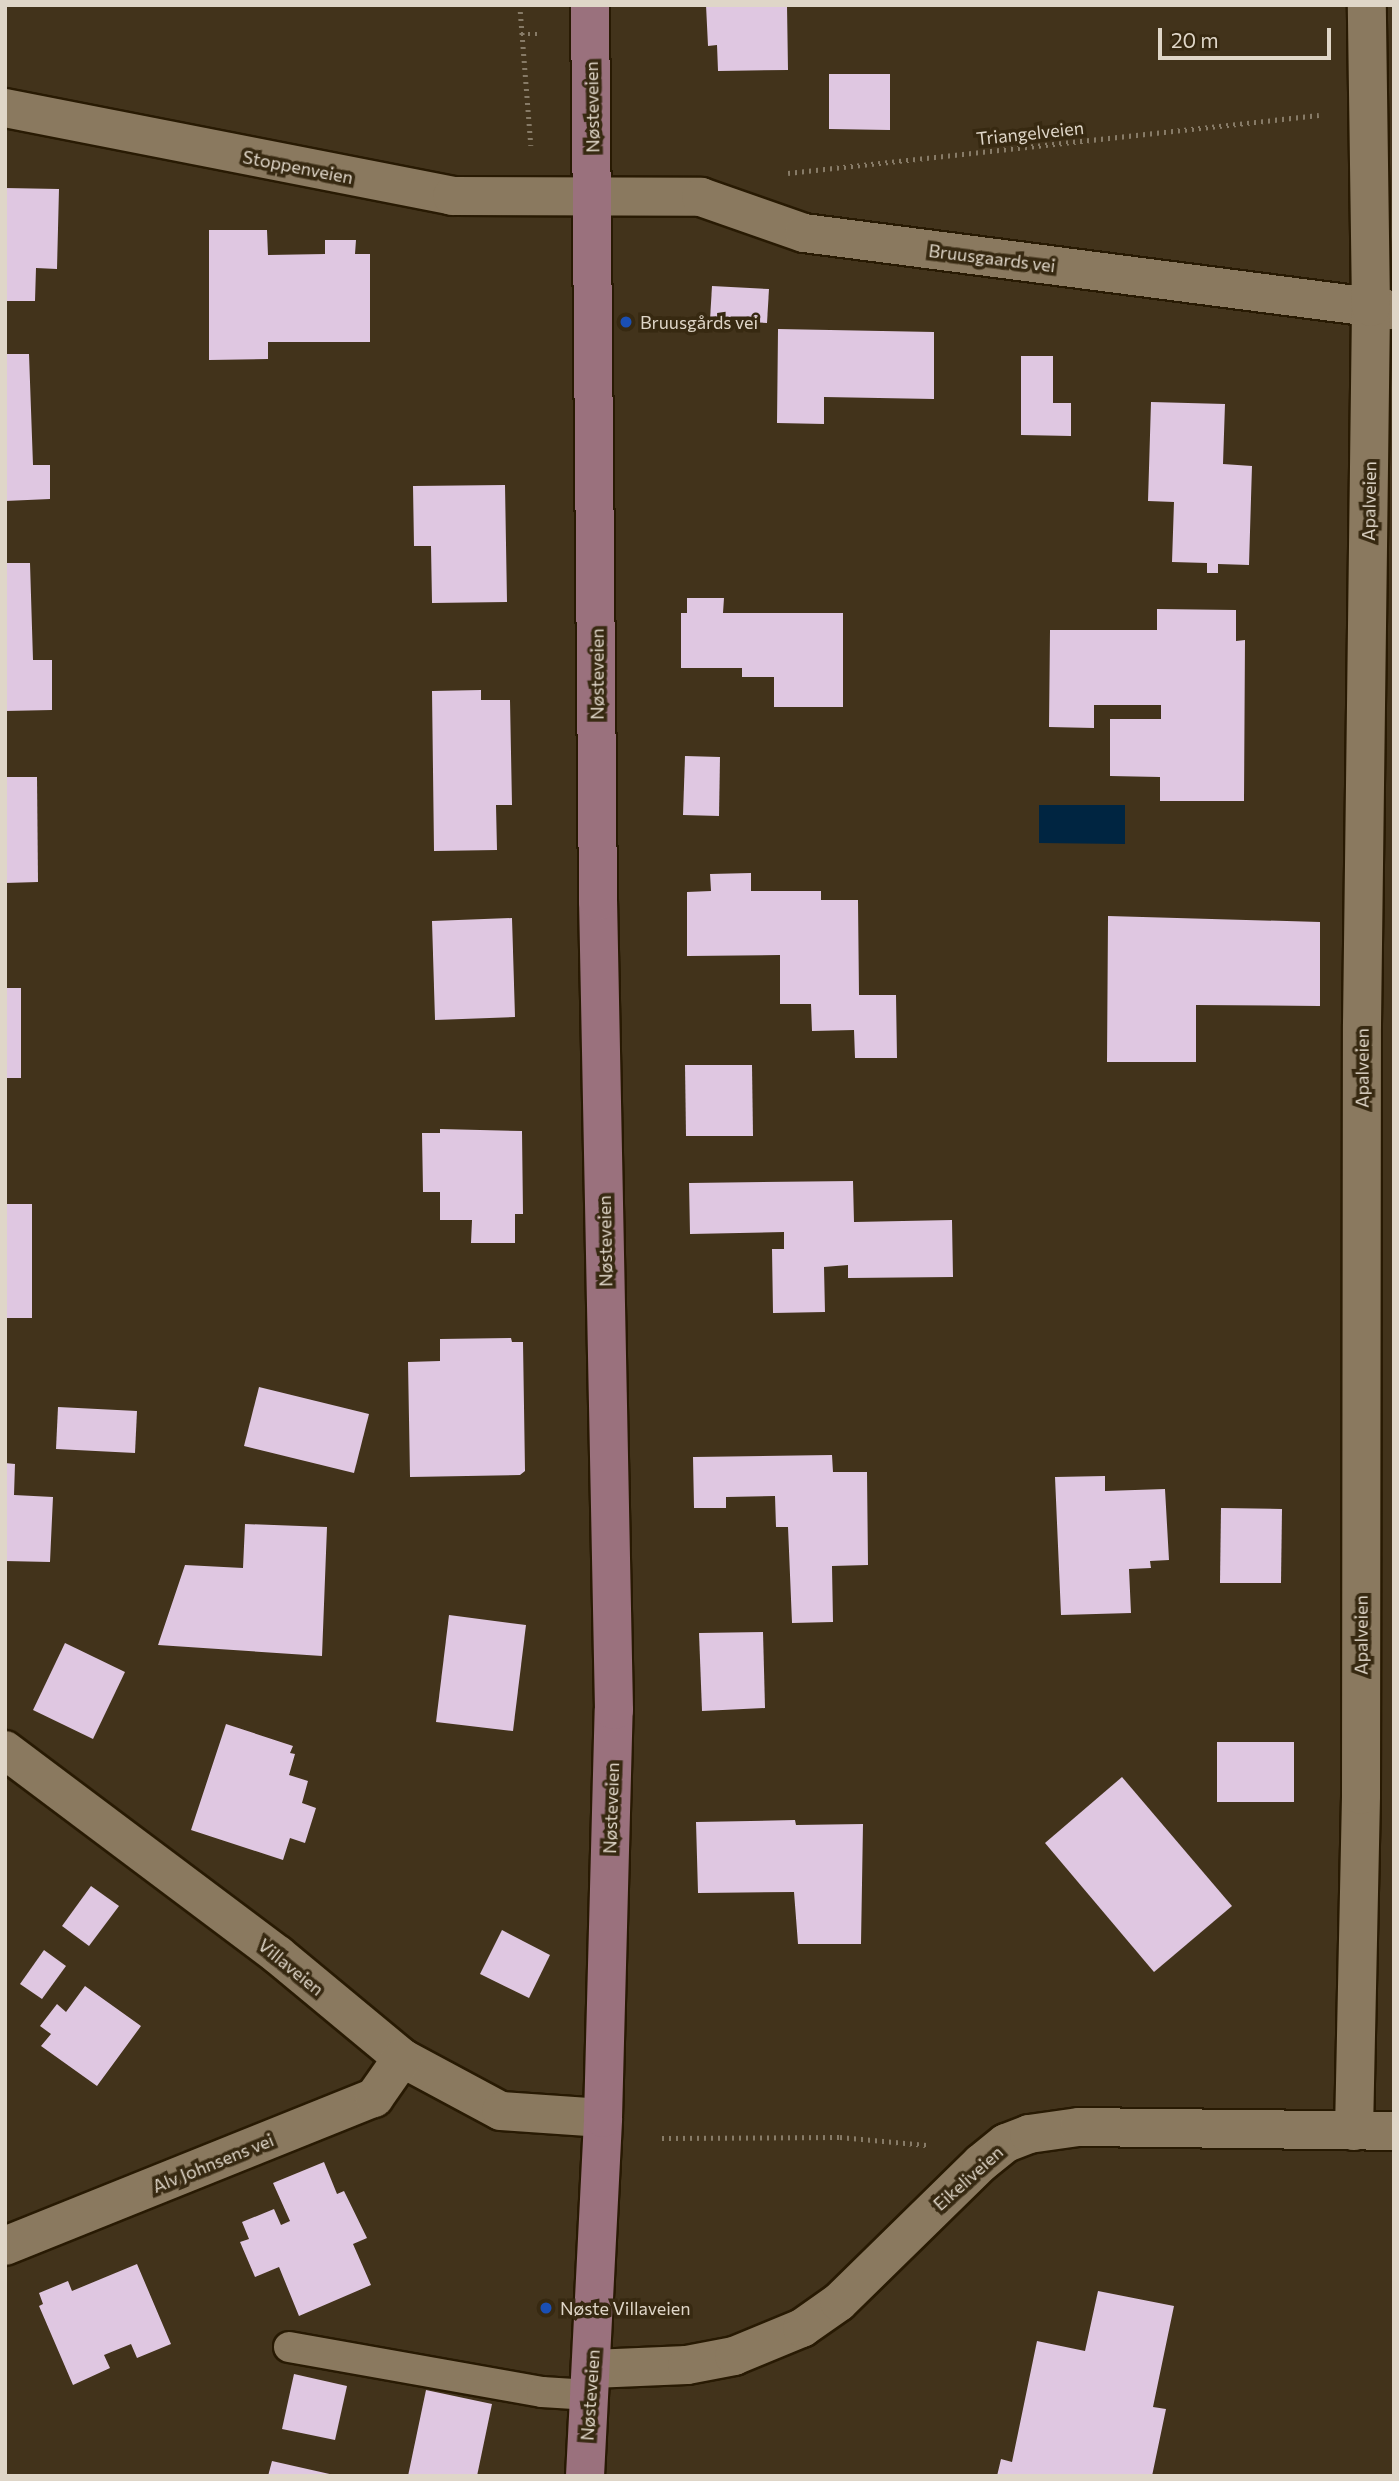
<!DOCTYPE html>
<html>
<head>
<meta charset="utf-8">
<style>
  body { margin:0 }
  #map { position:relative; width:1399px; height:2481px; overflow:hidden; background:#42331b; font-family:Commissioner,sans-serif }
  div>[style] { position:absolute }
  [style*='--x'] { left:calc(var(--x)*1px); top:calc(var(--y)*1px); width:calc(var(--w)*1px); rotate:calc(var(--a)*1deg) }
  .water>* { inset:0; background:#002541 }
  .building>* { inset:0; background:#dfc7e1 }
  .path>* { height:4.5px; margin-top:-2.25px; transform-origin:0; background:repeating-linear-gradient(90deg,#877b67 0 2px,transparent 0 7px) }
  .roads { filter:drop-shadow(2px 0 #281a03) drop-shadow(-2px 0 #281a03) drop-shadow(0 2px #281a03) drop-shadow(0 -2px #281a03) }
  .lane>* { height:30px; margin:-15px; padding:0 15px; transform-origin:15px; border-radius:15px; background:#8a795f }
  .street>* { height:38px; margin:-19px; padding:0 19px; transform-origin:19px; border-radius:19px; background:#8a795f }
  .secondary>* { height:38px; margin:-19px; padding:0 19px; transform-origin:19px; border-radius:19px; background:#9a717d }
  .dots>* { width:19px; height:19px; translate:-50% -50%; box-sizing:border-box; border:4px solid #372911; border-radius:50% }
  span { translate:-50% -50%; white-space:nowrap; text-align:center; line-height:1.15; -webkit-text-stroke:7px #372911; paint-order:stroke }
  .street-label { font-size:18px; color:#dfd6c8 }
  .poi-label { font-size:18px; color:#dfd6c8 }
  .left { translate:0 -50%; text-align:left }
  .frame { position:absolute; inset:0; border:7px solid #dfd6c8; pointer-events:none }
  .scale { position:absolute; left:1158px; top:28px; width:173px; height:32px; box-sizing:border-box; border:4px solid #dfd6c8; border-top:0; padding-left:9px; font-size:21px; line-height:24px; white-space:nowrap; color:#dfd6c8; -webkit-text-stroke:5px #372911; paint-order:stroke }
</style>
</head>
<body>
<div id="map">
  <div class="water">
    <i style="clip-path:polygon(1039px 805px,1125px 805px,1125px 844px,1039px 843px)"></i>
  </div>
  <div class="building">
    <i style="clip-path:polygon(706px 5px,787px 5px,788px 70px,718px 71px,717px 45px,708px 46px)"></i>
    <i style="clip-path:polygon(829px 74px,890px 74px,890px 130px,829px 129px)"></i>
    <i style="clip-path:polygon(5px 188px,59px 189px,57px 269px,36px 268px,35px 301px,5px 301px)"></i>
    <i style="clip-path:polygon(209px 230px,267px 230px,268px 255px,325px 254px,325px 240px,356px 240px,355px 254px,370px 254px,370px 342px,268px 342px,268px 359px,209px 360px)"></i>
    <i style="clip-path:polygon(712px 286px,769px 289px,767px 323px,710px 320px)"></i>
    <i style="clip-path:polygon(778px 329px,934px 332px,934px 399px,824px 397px,824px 424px,777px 423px)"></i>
    <i style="clip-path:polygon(5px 354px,29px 354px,33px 465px,50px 465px,50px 499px,5px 501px)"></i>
    <i style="clip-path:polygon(1021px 356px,1053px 356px,1053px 403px,1071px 403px,1071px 436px,1021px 435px)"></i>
    <i style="clip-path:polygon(1151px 402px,1225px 404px,1223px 464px,1252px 466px,1249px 565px,1218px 564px,1218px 573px,1207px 573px,1207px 563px,1172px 562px,1174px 502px,1148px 501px)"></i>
    <i style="clip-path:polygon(505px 485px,507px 602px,432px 603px,431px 546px,414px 546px,413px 486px)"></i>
    <i style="clip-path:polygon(5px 563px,30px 563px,33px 660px,52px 660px,52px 710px,5px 711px)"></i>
    <i style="clip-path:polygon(687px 598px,724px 598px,723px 613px,843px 613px,843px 707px,774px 707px,774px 677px,742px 677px,742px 668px,681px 668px,681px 613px,687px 613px)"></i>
    <i style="clip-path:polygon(1157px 609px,1236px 610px,1236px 641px,1245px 640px,1244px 801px,1160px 801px,1160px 777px,1110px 776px,1110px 719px,1161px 719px,1161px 705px,1094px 705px,1094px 728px,1049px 727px,1050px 630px,1157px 630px)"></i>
    <i style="clip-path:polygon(481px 690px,481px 700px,510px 700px,512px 805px,496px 805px,497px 850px,434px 851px,432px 691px)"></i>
    <i style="clip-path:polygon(685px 756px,720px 757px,719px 816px,683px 815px)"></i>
    <i style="clip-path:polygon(5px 777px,37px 777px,38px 882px,5px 883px)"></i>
    <i style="clip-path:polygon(751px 873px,751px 891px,821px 891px,821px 900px,858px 900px,859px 995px,896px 995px,897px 1058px,855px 1058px,854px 1030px,812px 1031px,811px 1004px,780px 1004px,780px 955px,687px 956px,687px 892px,711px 891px,710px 874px)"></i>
    <i style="clip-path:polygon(1108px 916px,1320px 922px,1320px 1006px,1196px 1005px,1196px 1062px,1107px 1062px)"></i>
    <i style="clip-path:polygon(512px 918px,515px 1017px,435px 1020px,432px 921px)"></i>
    <i style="clip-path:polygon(5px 988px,21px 988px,21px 1078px,5px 1078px)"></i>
    <i style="clip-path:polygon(685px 1065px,752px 1065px,753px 1136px,686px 1136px)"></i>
    <i style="clip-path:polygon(440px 1129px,522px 1131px,523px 1214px,515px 1214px,515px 1243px,471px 1243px,472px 1220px,440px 1220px,440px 1192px,423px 1192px,422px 1133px,440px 1133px)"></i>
    <i style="clip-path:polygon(853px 1181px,854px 1222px,952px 1220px,953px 1277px,848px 1278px,848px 1265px,824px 1267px,825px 1312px,773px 1313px,772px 1249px,784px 1249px,784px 1232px,690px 1234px,689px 1183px)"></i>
    <i style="clip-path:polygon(5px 1204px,32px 1204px,32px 1318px,5px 1318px)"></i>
    <i style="clip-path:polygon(511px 1338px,512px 1342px,523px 1342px,525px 1471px,520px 1475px,410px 1477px,408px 1362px,440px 1361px,440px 1339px)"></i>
    <i style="clip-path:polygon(259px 1387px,369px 1414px,354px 1473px,244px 1446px)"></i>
    <i style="clip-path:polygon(58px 1407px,137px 1411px,135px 1453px,56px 1449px)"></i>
    <i style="clip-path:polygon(832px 1455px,833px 1472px,867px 1472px,868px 1565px,832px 1566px,833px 1622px,792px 1623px,788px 1527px,776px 1527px,775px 1496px,726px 1497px,726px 1508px,694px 1508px,693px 1457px)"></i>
    <i style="clip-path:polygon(5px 1463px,15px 1464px,14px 1495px,53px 1497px,50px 1562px,5px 1561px)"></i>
    <i style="clip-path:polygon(1105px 1476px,1105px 1491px,1165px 1489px,1169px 1560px,1150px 1561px,1151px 1568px,1129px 1569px,1131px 1613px,1061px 1615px,1055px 1477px)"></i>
    <i style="clip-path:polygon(1221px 1508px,1282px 1509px,1281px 1583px,1220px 1583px)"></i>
    <i style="clip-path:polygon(245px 1524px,327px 1527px,322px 1656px,158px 1645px,185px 1565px,243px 1568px)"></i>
    <i style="clip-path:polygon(449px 1615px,526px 1625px,513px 1731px,436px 1722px)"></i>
    <i style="clip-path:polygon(763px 1632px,765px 1708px,702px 1711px,699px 1633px)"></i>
    <i style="clip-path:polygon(65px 1643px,125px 1672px,93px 1739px,33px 1710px)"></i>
    <i style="clip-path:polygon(226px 1724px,293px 1746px,290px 1753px,295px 1754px,289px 1775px,308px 1781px,302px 1803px,316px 1808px,305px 1843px,290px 1838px,283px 1860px,191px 1830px)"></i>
    <i style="clip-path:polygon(1217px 1742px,1294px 1742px,1294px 1802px,1217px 1802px)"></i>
    <i style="clip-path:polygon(1122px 1777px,1232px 1906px,1154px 1972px,1045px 1843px)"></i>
    <i style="clip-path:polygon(795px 1820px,796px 1825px,863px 1824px,861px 1944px,798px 1944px,794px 1892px,698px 1893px,696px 1822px)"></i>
    <i style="clip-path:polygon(91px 1886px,119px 1906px,89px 1946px,62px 1926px)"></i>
    <i style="clip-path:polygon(502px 1930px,550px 1955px,529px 1998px,480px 1974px)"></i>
    <i style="clip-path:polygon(44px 1950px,66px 1966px,42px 1999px,20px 1984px)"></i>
    <i style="clip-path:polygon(85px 1986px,141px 2026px,97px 2086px,41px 2046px,51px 2034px,40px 2026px,57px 2004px,66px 2012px)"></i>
    <i style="clip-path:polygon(324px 2162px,337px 2194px,344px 2191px,367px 2238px,353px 2244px,371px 2285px,299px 2316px,279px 2267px,255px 2277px,240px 2242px,249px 2239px,242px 2222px,274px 2209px,281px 2225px,290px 2221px,273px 2183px)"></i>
    <i style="clip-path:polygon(137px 2264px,171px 2344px,137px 2358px,131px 2344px,104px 2355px,110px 2368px,73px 2385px,39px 2306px,43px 2304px,39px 2293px,68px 2281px,72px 2291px)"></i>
    <i style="clip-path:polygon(1098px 2291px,1174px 2306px,1153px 2407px,1166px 2409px,1152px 2476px,997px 2476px,1001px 2459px,1012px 2462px,1037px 2341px,1085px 2351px)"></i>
    <i style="clip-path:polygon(294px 2374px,347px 2386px,335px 2440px,282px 2429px)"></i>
    <i style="clip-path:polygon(426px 2390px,492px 2404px,477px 2476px,408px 2476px)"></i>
    <i style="clip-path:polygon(272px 2461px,334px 2475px,334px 2476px,268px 2476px)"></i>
  </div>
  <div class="path">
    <i style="--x:520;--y:5;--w:141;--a:85.5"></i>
    <i style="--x:521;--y:34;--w:20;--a:0"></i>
    <i style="--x:788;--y:173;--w:534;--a:-6.23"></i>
    <i style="--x:662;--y:2138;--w:178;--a:-0.3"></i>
    <i style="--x:840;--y:2137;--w:87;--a:5.3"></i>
  </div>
  <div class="roads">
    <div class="lane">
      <i style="--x:289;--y:2347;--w:257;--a:10.1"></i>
      <i style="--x:542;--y:2392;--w:48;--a:3.6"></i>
    </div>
    <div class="street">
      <i style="--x:5;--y:108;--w:456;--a:11.1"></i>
      <i style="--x:452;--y:196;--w:249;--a:0.2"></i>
      <i style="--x:701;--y:197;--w:109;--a:19.3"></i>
      <i style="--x:804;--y:233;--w:595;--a:7.44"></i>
      <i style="--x:5;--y:1750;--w:341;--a:36.9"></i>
      <i style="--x:278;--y:1955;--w:161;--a:39.7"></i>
      <i style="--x:402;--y:2058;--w:112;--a:28.2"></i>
      <i style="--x:501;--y:2111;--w:102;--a:3.9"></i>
      <i style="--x:1354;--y:2131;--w:336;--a:-88.8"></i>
      <i style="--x:1361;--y:1795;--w:771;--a:-89.93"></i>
      <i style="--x:1362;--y:1024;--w:717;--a:-89.28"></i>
      <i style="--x:1371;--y:307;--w:302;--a:-90.8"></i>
      <i style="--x:5;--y:2246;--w:398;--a:-21.9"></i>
      <i style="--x:374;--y:2098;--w:49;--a:-55"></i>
      <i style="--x:592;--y:2369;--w:95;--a:-2.4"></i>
      <i style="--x:687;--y:2365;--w:48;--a:-10.8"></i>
      <i style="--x:734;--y:2356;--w:74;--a:-22.4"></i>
      <i style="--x:802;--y:2328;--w:45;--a:-35.1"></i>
      <i style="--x:839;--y:2302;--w:199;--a:-44.4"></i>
      <i style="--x:981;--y:2163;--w:32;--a:-39"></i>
      <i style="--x:1006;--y:2143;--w:25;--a:-21"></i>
      <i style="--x:1029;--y:2134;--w:50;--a:-8"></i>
      <i style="--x:1079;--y:2127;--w:315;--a:0.7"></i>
    </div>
    <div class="secondary">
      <i style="--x:585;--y:2476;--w:358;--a:-87.1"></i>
      <i style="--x:603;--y:2118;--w:408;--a:-88.5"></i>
      <i style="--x:614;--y:1710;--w:809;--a:-91.13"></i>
      <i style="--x:598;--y:901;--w:896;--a:-90.51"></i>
    </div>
  </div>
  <div class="dots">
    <i style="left:626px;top:322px;background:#1a4fb4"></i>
    <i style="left:546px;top:2308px;background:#1a4fb4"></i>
  </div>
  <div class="street-label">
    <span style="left:592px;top:107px;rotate:-91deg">Nøsteveien</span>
    <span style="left:1030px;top:133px;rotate:-6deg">Triangelveien</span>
    <span style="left:298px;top:167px;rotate:11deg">Stoppenveien</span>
    <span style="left:992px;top:258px;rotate:7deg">Bruusgaards vei</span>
    <span style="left:1369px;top:501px;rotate:-89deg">Apalveien</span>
    <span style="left:597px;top:674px;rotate:-90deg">Nøsteveien</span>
    <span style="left:1362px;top:1068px;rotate:-90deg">Apalveien</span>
    <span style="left:605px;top:1241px;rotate:-91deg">Nøsteveien</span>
    <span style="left:1361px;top:1635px;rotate:-90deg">Apalveien</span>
    <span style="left:611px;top:1808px;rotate:-88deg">Nøsteveien</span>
    <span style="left:291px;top:1967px;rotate:39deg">Villaveien</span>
    <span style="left:213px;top:2163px;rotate:-22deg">Alv Johnsens vei</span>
    <span style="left:968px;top:2178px;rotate:-42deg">Eikeliveien</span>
    <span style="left:590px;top:2395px;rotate:-86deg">Nøsteveien</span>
  </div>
  <div class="poi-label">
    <span class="left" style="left:640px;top:322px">Bruusgårds vei</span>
    <span class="left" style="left:560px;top:2308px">Nøste Villaveien</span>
  </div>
  <div class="frame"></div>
  <div class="scale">20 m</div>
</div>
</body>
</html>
